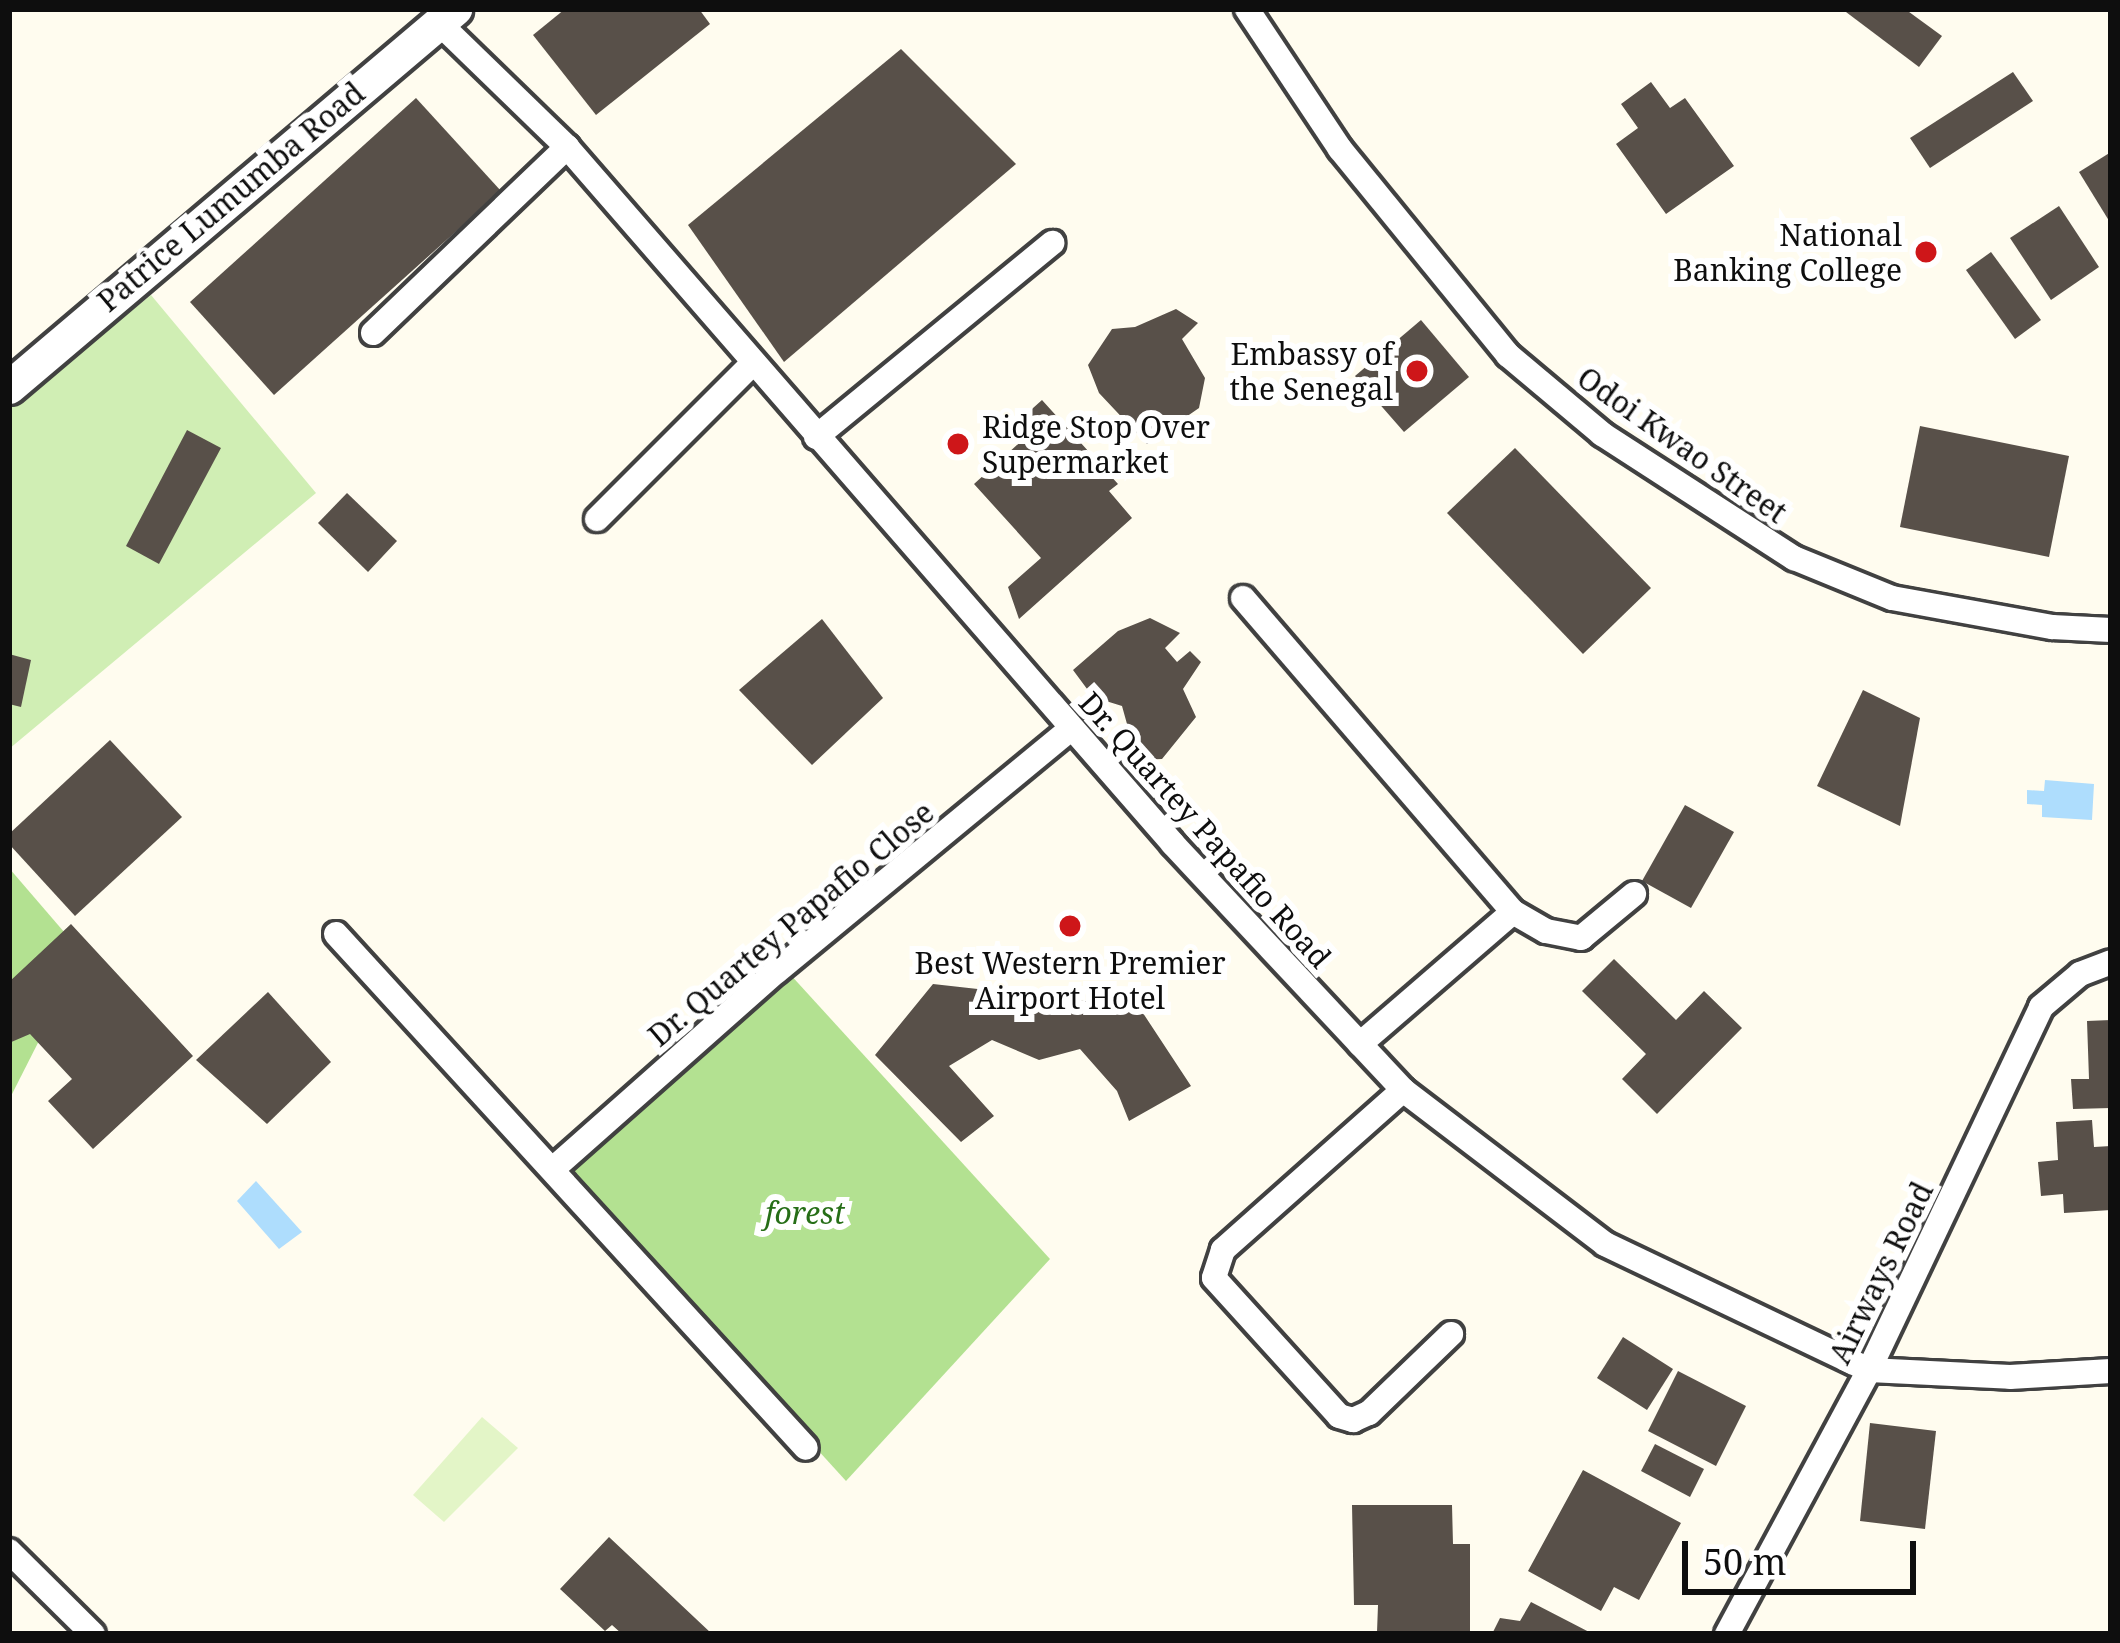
<!DOCTYPE html>
<html>
<head>
<meta charset="utf-8">
<style>
  body { margin:0 }
  #map { position:relative; width:2120px; height:1643px; overflow:hidden; background:#fffcef; font-family:"Noto Serif",serif }
  div>[style] { position:absolute }
  [style*='--x'] { left:calc(var(--x)*1px); top:calc(var(--y)*1px); width:calc(var(--w)*1px); rotate:calc(var(--a)*1deg) }
  .green>* { inset:0; background:#d0eeb4 }
  .forest>* { inset:0; background:#b3e191 }
  .pitch>* { inset:0; background:#e3f5c7 }
  .water>* { inset:0; background:#aeddfd }
  .building>* { inset:0; background:#585049 }
  .roads { filter:drop-shadow(3px 0 #414141) drop-shadow(-3px 0 #414141) drop-shadow(0 3px #414141) drop-shadow(0 -3px #414141) }
  .minor>* { height:24px; margin:-12px; padding:0 12px; transform-origin:12px; border-radius:12px; background:#fff }
  .tertiary>* { height:33px; margin:-16.5px; padding:0 16.5px; transform-origin:16.5px; border-radius:16.5px; background:#fff }
  .dots>* { width:33px; height:33px; translate:-50% -50%; box-sizing:border-box; border:6px solid #fff; border-radius:50% }
  span { translate:-50% -50%; white-space:nowrap; text-align:center; line-height:1.15; -webkit-text-stroke:12px #fff; paint-order:stroke }
  .street-label { font-size:30px; color:#0e0e0e }
  .poi-label { font-size:30px; color:#0e0e0e }
  .right { translate:-100% -50%; text-align:right }
  .left { translate:0 -50%; text-align:left }
  .park-label { font-size:30px; color:#266e17; font-style:italic }
  .frame { position:absolute; inset:0; border:12px solid #0e0e0e; pointer-events:none }
  .scale { position:absolute; left:1682px; top:1541px; width:234px; height:54px; box-sizing:border-box; border:6px solid #0e0e0e; border-top:0; padding-left:15px; font-size:36px; line-height:42px; white-space:nowrap; color:#0e0e0e; -webkit-text-stroke:9px #fff; paint-order:stroke }
</style>
</head>
<body>
<div id="map">
  <div class="green">
    <i style="clip-path:polygon(151px 295px,316px 493px,9px 749px,9px 409px)"></i>
  </div>
  <div class="forest">
    <i style="clip-path:polygon(9px 868px,83px 954px,9px 1100px)"></i>
    <i style="clip-path:polygon(788px 972px,1050px 1259px,846px 1481px,561px 1168px)"></i>
  </div>
  <div class="pitch">
    <i style="clip-path:polygon(482px 1417px,518px 1448px,444px 1522px,413px 1495px)"></i>
  </div>
  <div class="water">
    <i style="clip-path:polygon(2045px 780px,2094px 784px,2092px 820px,2042px 817px,2042px 805px,2027px 804px,2027px 790px,2044px 791px)"></i>
    <i style="clip-path:polygon(256px 1181px,302px 1232px,279px 1249px,237px 1201px)"></i>
  </div>
  <div class="building">
    <i style="clip-path:polygon(565px 9px,699px 9px,710px 24px,596px 115px,533px 35px)"></i>
    <i style="clip-path:polygon(1842px 9px,1905px 9px,1942px 36px,1919px 67px)"></i>
    <i style="clip-path:polygon(901px 49px,1016px 164px,784px 362px,688px 225px)"></i>
    <i style="clip-path:polygon(2013px 72px,2033px 101px,1930px 168px,1910px 138px)"></i>
    <i style="clip-path:polygon(1651px 82px,1670px 108px,1685px 98px,1734px 166px,1666px 214px,1616px 144px,1638px 128px,1621px 104px)"></i>
    <i style="clip-path:polygon(416px 98px,501px 191px,274px 395px,190px 302px)"></i>
    <i style="clip-path:polygon(2111px 152px,2111px 224px,2079px 172px)"></i>
    <i style="clip-path:polygon(2059px 206px,2099px 267px,2051px 300px,2010px 238px)"></i>
    <i style="clip-path:polygon(1991px 252px,2041px 320px,2015px 339px,1966px 270px)"></i>
    <i style="clip-path:polygon(1176px 309px,1198px 323px,1182px 339px,1205px 378px,1199px 408px,1147px 444px,1099px 393px,1088px 365px,1112px 329px,1135px 327px)"></i>
    <i style="clip-path:polygon(1421px 320px,1469px 377px,1404px 432px,1355px 376px)"></i>
    <i style="clip-path:polygon(1042px 400px,1118px 484px,1109px 491px,1132px 518px,1019px 619px,1008px 587px,1041px 558px,974px 484px,1028px 435px,1023px 417px)"></i>
    <i style="clip-path:polygon(1920px 426px,2069px 456px,2049px 557px,1900px 527px)"></i>
    <i style="clip-path:polygon(187px 430px,221px 448px,159px 564px,126px 546px)"></i>
    <i style="clip-path:polygon(1515px 448px,1651px 588px,1583px 654px,1447px 513px)"></i>
    <i style="clip-path:polygon(347px 493px,397px 541px,368px 572px,318px 523px)"></i>
    <i style="clip-path:polygon(1150px 618px,1180px 633px,1165px 648px,1177px 662px,1190px 651px,1201px 662px,1183px 689px,1196px 717px,1162px 759px,1137px 760px,1122px 706px,1093px 697px,1073px 670px,1118px 631px)"></i>
    <i style="clip-path:polygon(822px 619px,883px 698px,812px 765px,739px 690px)"></i>
    <i style="clip-path:polygon(9px 654px,31px 660px,21px 707px,9px 704px)"></i>
    <i style="clip-path:polygon(1863px 690px,1920px 718px,1900px 826px,1817px 786px)"></i>
    <i style="clip-path:polygon(110px 740px,182px 817px,75px 916px,9px 844px,9px 834px)"></i>
    <i style="clip-path:polygon(1685px 805px,1734px 832px,1691px 908px,1642px 881px)"></i>
    <i style="clip-path:polygon(71px 924px,193px 1056px,93px 1149px,48px 1101px,72px 1079px,30px 1034px,9px 1043px,9px 982px)"></i>
    <i style="clip-path:polygon(1614px 959px,1676px 1020px,1704px 991px,1742px 1028px,1657px 1114px,1622px 1079px,1646px 1054px,1582px 991px)"></i>
    <i style="clip-path:polygon(933px 984px,1139px 1007px,1191px 1086px,1129px 1121px,1117px 1091px,1080px 1049px,1039px 1060px,992px 1040px,949px 1066px,994px 1116px,961px 1142px,875px 1055px)"></i>
    <i style="clip-path:polygon(268px 992px,331px 1062px,267px 1124px,196px 1060px)"></i>
    <i style="clip-path:polygon(2111px 1020px,2111px 1108px,2073px 1109px,2071px 1079px,2089px 1079px,2087px 1021px)"></i>
    <i style="clip-path:polygon(2092px 1120px,2094px 1147px,2111px 1146px,2111px 1210px,2064px 1213px,2063px 1194px,2041px 1196px,2038px 1162px,2058px 1160px,2056px 1122px)"></i>
    <i style="clip-path:polygon(1623px 1337px,1673px 1369px,1647px 1410px,1597px 1378px)"></i>
    <i style="clip-path:polygon(1678px 1371px,1746px 1406px,1716px 1466px,1648px 1431px)"></i>
    <i style="clip-path:polygon(1870px 1423px,1936px 1431px,1925px 1529px,1860px 1521px)"></i>
    <i style="clip-path:polygon(1655px 1444px,1704px 1469px,1690px 1497px,1641px 1471px)"></i>
    <i style="clip-path:polygon(1583px 1470px,1681px 1523px,1639px 1600px,1614px 1587px,1601px 1611px,1528px 1571px)"></i>
    <i style="clip-path:polygon(1352px 1505px,1452px 1505px,1453px 1544px,1470px 1544px,1470px 1632px,1377px 1632px,1378px 1605px,1354px 1605px)"></i>
    <i style="clip-path:polygon(609px 1537px,712px 1634px,622px 1634px,612px 1625px,605px 1631px,560px 1589px)"></i>
    <i style="clip-path:polygon(1531px 1602px,1593px 1634px,1492px 1634px,1500px 1618px,1520px 1621px)"></i>
  </div>
  <div class="roads">
    <div class="minor">
      <i style="--x:1247;--y:9;--w:168;--a:56.4"></i>
      <i style="--x:1340;--y:149;--w:266;--a:50.8"></i>
      <i style="--x:1508;--y:355;--w:123;--a:40"></i>
      <i style="--x:1602;--y:434;--w:229;--a:32.9"></i>
      <i style="--x:1794;--y:558;--w:106;--a:22.2"></i>
      <i style="--x:1892;--y:598;--w:163;--a:10.3"></i>
      <i style="--x:2052;--y:627;--w:59;--a:2.9"></i>
      <i style="--x:438;--y:22;--w:180;--a:44.1"></i>
      <i style="--x:567;--y:147;--w:924;--a:48.99"></i>
      <i style="--x:1173;--y:844;--w:337;--a:46.9"></i>
      <i style="--x:1403;--y:1090;--w:254;--a:37.3"></i>
      <i style="--x:1605;--y:1244;--w:293;--a:25.5"></i>
      <i style="--x:1869;--y:1370;--w:141;--a:2.8"></i>
      <i style="--x:2010;--y:1377;--w:101;--a:-3.4"></i>
      <i style="--x:373;--y:333;--w:269;--a:-43.8"></i>
      <i style="--x:816;--y:437;--w:306;--a:-39.4"></i>
      <i style="--x:597;--y:519;--w:221;--a:-45"></i>
      <i style="--x:1243;--y:598;--w:414;--a:49.3"></i>
      <i style="--x:1513;--y:912;--w:38;--a:30"></i>
      <i style="--x:1546;--y:931;--w:36;--a:11"></i>
      <i style="--x:1581;--y:938;--w:69;--a:-39.7"></i>
      <i style="--x:336;--y:934;--w:696;--a:47.56"></i>
      <i style="--x:1360;--y:1044;--w:202;--a:-40.8"></i>
      <i style="--x:1403;--y:1090;--w:241;--a:138.4"></i>
      <i style="--x:1223;--y:1250;--w:29;--a:108"></i>
      <i style="--x:1214;--y:1278;--w:186;--a:47.8"></i>
      <i style="--x:1339;--y:1416;--w:15;--a:16"></i>
      <i style="--x:1353;--y:1420;--w:17;--a:-24"></i>
      <i style="--x:1369;--y:1413;--w:114;--a:-43.9"></i>
      <i style="--x:554;--y:1168;--w:298;--a:-41.5"></i>
      <i style="--x:777;--y:971;--w:381;--a:-39.5"></i>
      <i style="--x:9;--y:1551;--w:118;--a:44.7"></i>
      <i style="--x:1727;--y:1634;--w:300;--a:-61.7"></i>
      <i style="--x:1869;--y:1370;--w:402;--a:-64.6"></i>
      <i style="--x:2041;--y:1007;--w:51;--a:-40.2"></i>
      <i style="--x:2080;--y:974;--w:33;--a:-21"></i>
    </div>
    <div class="tertiary">
      <i style="--x:9;--y:387;--w:585;--a:-40.28"></i>
    </div>
  </div>
  <div class="dots">
    <i style="left:1926px;top:252px;background:#ce1619"></i>
    <i style="left:1417px;top:371px;background:#ce1619"></i>
    <i style="left:958px;top:444px;background:#ce1619"></i>
    <i style="left:1070px;top:926px;background:#ce1619"></i>
  </div>
  <div class="street-label">
    <span style="left:231px;top:197px;rotate:-40deg">Patrice Lumumba Road</span>
    <span style="left:1682px;top:445px;rotate:35deg">Odoi Kwao Street</span>
    <span style="left:1205px;top:830px;rotate:48deg">Dr. Quartey Papafio Road</span>
    <span style="left:791px;top:924px;rotate:-40deg">Dr. Quartey Papafio Close</span>
    <span style="left:1881px;top:1273px;rotate:-64deg">Airways Road</span>
  </div>
  <div class="poi-label">
    <span class="right" style="left:1902px;top:252px">National<br>Banking College</span>
    <span class="right" style="left:1393px;top:371px">Embassy of<br>the Senegal</span>
    <span class="left" style="left:982px;top:444px">Ridge Stop Over<br>Supermarket</span>
    <span style="left:1070px;top:980px">Best Western Premier<br>Airport Hotel</span>
  </div>
  <div class="park-label">
    <span style="left:805px;top:1213px">forest</span>
  </div>
  <div class="frame"></div>
  <div class="scale">50 m</div>
</div>
</body>
</html>
